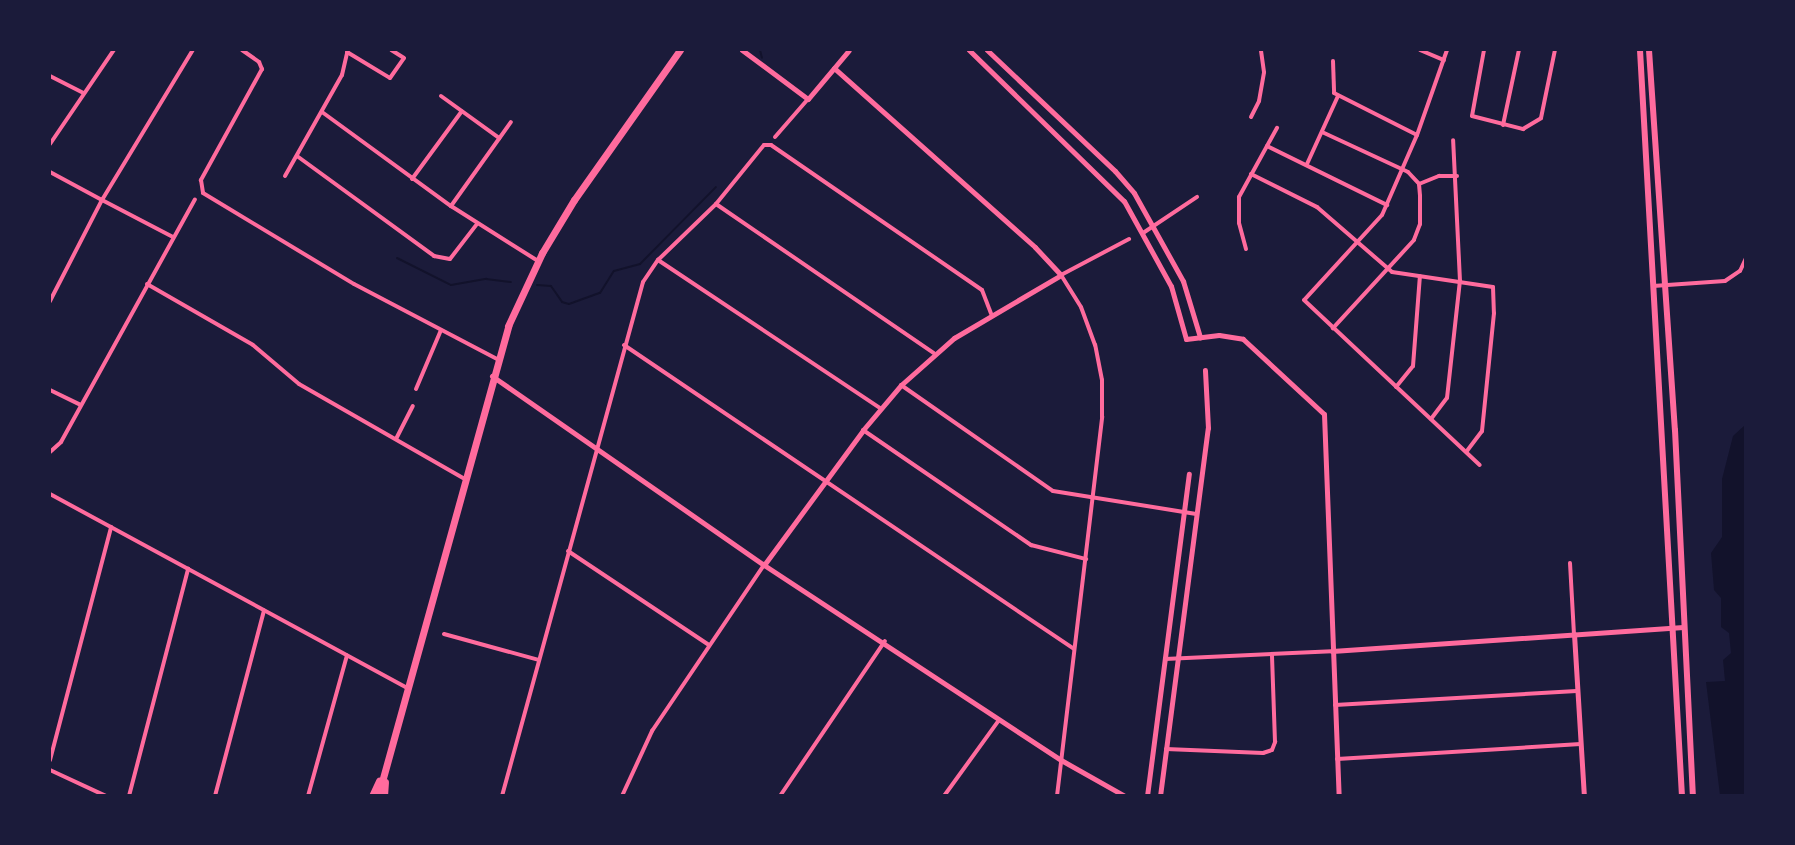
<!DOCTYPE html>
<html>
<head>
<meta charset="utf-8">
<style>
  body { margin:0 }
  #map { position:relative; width:1795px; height:845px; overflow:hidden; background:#1b1b3a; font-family:Commissioner,sans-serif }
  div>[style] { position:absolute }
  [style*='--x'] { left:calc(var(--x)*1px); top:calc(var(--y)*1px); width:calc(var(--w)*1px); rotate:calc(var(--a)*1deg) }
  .water>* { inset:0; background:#12122b }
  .stream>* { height:2px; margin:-1px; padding:0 1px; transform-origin:1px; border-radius:1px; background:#12122b }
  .minor>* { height:4px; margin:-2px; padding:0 2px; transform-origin:2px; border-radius:2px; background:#ff6b9d }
  .tertiary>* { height:5px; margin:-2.5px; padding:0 2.5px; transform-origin:2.5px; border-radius:2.5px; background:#ff6b9d }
  .secondary>* { height:6px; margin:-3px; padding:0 3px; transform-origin:3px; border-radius:3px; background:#ff6b9d }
  .primary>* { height:7px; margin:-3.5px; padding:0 3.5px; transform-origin:3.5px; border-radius:3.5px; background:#ff6b9d }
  span { translate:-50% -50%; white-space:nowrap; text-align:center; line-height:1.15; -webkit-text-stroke:6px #1b1b3a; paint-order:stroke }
  .frame { position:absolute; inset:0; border:51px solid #1b1b3a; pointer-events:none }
</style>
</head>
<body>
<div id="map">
  <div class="water">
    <i style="clip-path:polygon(1745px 425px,1745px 795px,1720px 795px,1706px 682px,1725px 681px,1723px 660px,1731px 653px,1729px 633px,1721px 627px,1721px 598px,1714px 590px,1711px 553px,1722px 537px,1722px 479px,1733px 436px)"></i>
  </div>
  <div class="stream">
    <i style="--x:760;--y:50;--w:8;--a:76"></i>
    <i style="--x:397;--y:258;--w:60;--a:26.6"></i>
    <i style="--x:451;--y:285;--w:36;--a:-10"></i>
    <i style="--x:486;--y:279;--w:25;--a:7"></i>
    <i style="--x:537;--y:285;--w:14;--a:4"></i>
    <i style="--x:551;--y:286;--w:19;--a:55"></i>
    <i style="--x:562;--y:302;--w:7;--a:16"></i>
    <i style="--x:569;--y:304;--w:33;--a:-20"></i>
    <i style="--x:600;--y:293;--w:26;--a:-58"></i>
    <i style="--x:614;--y:271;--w:27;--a:-15"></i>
    <i style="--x:640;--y:264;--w:108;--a:-45.4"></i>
  </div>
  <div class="minor">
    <i style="--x:242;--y:50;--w:21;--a:35"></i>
    <i style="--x:259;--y:62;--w:8;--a:67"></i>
    <i style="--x:262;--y:69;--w:127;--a:118.8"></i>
    <i style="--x:201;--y:180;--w:13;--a:81"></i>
    <i style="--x:203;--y:193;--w:176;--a:31.1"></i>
    <i style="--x:354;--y:284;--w:161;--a:27.7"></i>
    <i style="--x:1420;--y:50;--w:26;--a:23"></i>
    <i style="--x:1447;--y:50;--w:90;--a:109.4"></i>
    <i style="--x:1417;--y:135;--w:87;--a:113.6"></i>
    <i style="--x:1382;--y:215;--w:115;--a:132.5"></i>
    <i style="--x:1304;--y:300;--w:241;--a:43.2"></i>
    <i style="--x:1484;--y:50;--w:67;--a:100.3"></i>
    <i style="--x:1472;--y:116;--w:53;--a:14.3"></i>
    <i style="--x:1523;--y:129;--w:21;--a:-31"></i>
    <i style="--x:1541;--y:118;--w:69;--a:-78.4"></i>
    <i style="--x:347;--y:52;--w:50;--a:31.2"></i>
    <i style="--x:390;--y:78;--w:24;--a:-55"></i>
    <i style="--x:404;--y:58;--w:15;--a:-148"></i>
    <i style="--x:1333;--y:61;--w:32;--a:88"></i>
    <i style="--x:1334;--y:93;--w:93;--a:26.8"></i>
    <i style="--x:50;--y:76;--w:37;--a:27"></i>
    <i style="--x:441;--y:96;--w:72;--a:35.9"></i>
    <i style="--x:322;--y:112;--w:160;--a:36.1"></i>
    <i style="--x:451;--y:206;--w:103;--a:32.3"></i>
    <i style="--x:1251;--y:117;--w:18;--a:-63"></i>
    <i style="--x:1259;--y:101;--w:29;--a:-80"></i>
    <i style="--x:1264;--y:72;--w:22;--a:-98"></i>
    <i style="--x:1503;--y:125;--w:77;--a:-78"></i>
    <i style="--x:1322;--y:132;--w:95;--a:24.9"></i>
    <i style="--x:1408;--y:172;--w:16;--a:47"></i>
    <i style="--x:1419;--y:184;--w:12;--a:85"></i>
    <i style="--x:1420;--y:196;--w:28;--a:90"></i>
    <i style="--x:1420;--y:224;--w:17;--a:111"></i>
    <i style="--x:1414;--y:240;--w:120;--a:132.6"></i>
    <i style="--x:775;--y:137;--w:50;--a:-49"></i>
    <i style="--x:50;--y:144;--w:114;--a:-55.8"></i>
    <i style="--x:1267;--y:146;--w:134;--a:26.2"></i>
    <i style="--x:297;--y:156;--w:170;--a:36.1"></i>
    <i style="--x:434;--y:256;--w:16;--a:11"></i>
    <i style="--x:450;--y:259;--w:44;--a:-52.4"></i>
    <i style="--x:1307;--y:164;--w:75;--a:-65.5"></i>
    <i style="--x:50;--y:172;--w:59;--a:28.3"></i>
    <i style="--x:102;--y:200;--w:175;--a:-58.8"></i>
    <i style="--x:1251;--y:174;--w:74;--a:26.6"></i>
    <i style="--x:1317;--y:207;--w:99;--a:40.9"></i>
    <i style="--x:1392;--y:272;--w:102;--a:8.4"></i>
    <i style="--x:1493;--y:287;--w:26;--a:88"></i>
    <i style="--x:1494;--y:313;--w:119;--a:95.8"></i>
    <i style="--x:1482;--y:431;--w:26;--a:127"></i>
    <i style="--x:285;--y:176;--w:116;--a:-60.6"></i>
    <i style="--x:342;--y:75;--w:26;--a:-77"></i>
    <i style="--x:412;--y:179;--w:84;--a:-53.7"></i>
    <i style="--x:1419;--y:184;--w:22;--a:-22"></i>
    <i style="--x:1439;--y:176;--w:18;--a:0"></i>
    <i style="--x:716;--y:204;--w:264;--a:34.4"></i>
    <i style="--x:451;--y:206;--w:103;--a:-54.5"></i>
    <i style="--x:1143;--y:233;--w:65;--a:-33.7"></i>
    <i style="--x:1246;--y:249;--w:27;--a:-105"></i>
    <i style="--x:1239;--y:223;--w:26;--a:-90"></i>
    <i style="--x:1239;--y:197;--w:79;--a:-61.2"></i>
    <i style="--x:658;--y:260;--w:267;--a:33.7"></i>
    <i style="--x:147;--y:284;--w:122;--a:29.9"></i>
    <i style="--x:253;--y:345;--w:60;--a:40.3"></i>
    <i style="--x:299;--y:384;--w:189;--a:29.8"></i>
    <i style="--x:1653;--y:286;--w:72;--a:-4"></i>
    <i style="--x:1725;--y:281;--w:18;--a:-34"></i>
    <i style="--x:1740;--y:271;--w:14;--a:-65"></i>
    <i style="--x:50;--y:301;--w:114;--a:-62.8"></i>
    <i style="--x:102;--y:200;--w:80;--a:27.5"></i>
    <i style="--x:624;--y:345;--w:543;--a:34.04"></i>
    <i style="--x:901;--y:385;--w:185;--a:34.9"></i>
    <i style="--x:1053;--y:491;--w:145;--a:9.1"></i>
    <i style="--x:1396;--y:387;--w:27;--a:-51"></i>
    <i style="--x:1413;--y:366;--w:90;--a:-85.6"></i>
    <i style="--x:416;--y:389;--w:64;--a:-67"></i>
    <i style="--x:50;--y:390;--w:34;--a:26"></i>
    <i style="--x:1431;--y:419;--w:26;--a:-53"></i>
    <i style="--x:1447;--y:398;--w:118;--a:-83.7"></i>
    <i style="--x:1460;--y:281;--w:141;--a:-92.8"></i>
    <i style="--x:863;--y:430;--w:204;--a:34.4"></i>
    <i style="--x:1031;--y:545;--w:57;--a:14.3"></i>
    <i style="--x:396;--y:439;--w:37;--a:-63"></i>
    <i style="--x:50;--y:452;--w:15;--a:-42"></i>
    <i style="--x:61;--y:442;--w:277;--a:-61.1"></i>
    <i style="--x:50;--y:494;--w:406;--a:28.5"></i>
    <i style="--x:568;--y:551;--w:169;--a:33.7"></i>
    <i style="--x:1570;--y:563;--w:71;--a:86.8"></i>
    <i style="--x:444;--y:634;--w:98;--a:15.3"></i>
    <i style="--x:1165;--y:659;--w:167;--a:-2.7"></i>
    <i style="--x:1335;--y:705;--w:242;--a:-3.3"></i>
    <i style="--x:1166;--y:749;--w:97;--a:2.4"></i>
    <i style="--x:1263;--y:753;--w:9;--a:-18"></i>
    <i style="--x:1272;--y:750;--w:9;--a:-69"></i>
    <i style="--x:1275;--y:742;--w:88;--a:-92"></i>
    <i style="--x:1337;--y:759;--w:244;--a:-3.5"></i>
    <i style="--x:50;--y:760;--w:241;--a:-75.3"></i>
    <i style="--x:50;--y:770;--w:62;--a:24.9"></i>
    <i style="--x:129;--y:796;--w:235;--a:-75.4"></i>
    <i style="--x:215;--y:796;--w:192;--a:-75.2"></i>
    <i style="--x:308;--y:796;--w:146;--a:-74.5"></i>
    <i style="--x:502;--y:796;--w:533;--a:-74.66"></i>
    <i style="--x:643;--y:282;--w:27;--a:-56"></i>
    <i style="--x:658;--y:260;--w:81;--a:-44"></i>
    <i style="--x:716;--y:204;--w:76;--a:-50.9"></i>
    <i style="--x:764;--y:145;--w:7;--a:0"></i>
    <i style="--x:771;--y:145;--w:256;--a:34.5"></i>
    <i style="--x:982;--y:290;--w:28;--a:69"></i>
    <i style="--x:622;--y:796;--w:72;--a:-65.2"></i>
    <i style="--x:652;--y:731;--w:200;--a:-56"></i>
    <i style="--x:780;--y:796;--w:187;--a:-55.9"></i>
    <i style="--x:944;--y:796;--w:94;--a:-54.1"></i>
    <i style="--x:1057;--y:796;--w:382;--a:-83.2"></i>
    <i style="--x:1102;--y:417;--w:37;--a:-90"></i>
    <i style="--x:1102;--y:380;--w:36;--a:-101"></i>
    <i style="--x:1095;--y:345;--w:40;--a:-110.2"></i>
    <i style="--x:1081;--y:307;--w:38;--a:-122"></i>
    <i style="--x:1061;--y:275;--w:77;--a:-27.9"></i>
  </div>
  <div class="tertiary">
    <i style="--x:742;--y:50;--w:82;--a:36.6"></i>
    <i style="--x:808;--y:99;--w:40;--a:-50"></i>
    <i style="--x:969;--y:50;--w:216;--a:44.3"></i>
    <i style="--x:1124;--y:201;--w:97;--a:61.1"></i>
    <i style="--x:1171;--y:286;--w:55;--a:74.2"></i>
    <i style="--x:1186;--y:339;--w:33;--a:-7"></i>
    <i style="--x:1219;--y:335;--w:24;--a:9"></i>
    <i style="--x:1243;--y:339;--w:110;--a:42.8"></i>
    <i style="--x:1324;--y:414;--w:382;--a:87.8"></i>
    <i style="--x:987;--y:50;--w:176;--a:43.4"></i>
    <i style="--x:1115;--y:171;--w:29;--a:49"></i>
    <i style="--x:1134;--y:193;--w:101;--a:60.9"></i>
    <i style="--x:1183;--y:281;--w:59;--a:73.1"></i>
    <i style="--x:492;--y:376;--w:331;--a:34.8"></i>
    <i style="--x:764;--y:565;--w:355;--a:33.3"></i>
    <i style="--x:1061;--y:760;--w:73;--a:29.4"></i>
    <i style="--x:764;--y:565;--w:167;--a:-53.7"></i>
    <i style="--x:863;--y:430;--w:59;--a:-49.8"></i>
    <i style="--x:901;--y:385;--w:71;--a:-41.6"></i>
    <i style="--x:954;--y:338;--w:124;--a:-30.5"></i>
    <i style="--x:1061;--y:275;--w:38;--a:-133"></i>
    <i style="--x:1035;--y:247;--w:269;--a:-138.3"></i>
    <i style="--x:834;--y:68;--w:23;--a:-50"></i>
    <i style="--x:1574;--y:634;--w:162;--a:86.5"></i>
    <i style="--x:1332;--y:651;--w:352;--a:-3.9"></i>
    <i style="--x:1147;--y:796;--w:325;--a:-82.6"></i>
    <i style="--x:1160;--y:796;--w:371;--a:-82.6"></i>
    <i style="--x:1208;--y:428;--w:58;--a:-93"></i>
  </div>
  <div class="secondary">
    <i style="--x:1640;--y:50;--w:747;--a:86.78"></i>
    <i style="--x:1649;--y:50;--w:381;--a:86.1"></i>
    <i style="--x:1675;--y:430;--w:366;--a:87.2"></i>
  </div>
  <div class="primary">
    <i style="--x:372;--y:796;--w:17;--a:-65"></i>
    <i style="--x:378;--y:796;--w:488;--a:-74.5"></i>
    <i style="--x:508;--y:326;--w:81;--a:-65"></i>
    <i style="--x:542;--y:253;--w:62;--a:-58.9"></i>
    <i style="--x:574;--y:200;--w:184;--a:-54.8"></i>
    <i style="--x:384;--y:796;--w:14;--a:-86"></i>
  </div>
  <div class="frame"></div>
</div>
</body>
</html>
